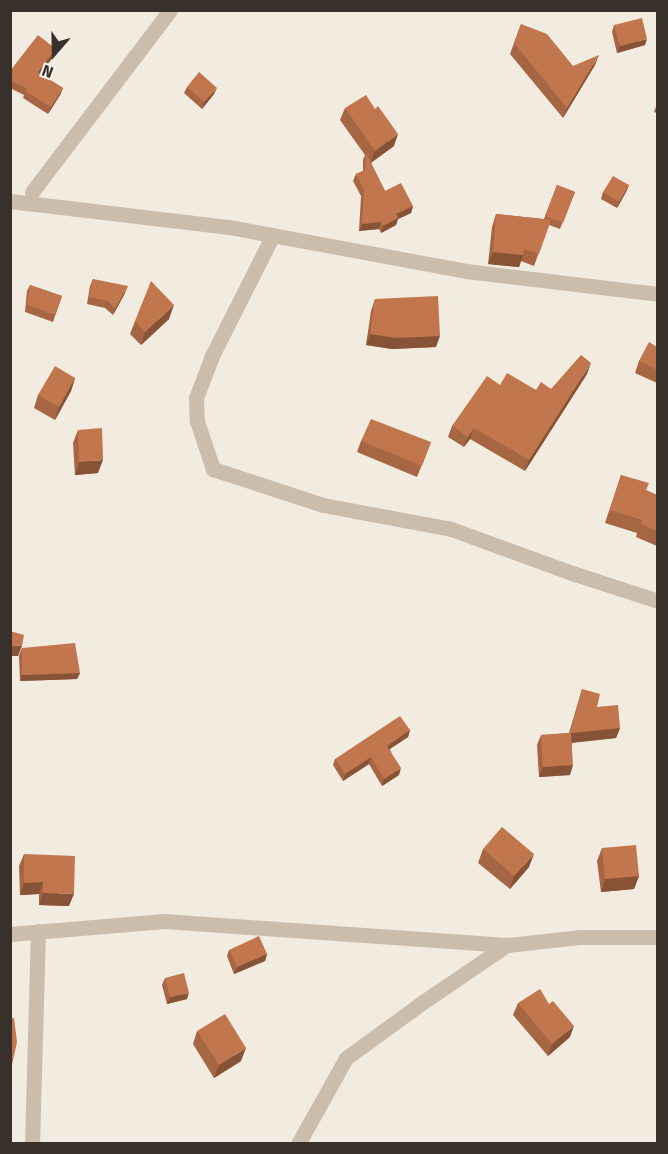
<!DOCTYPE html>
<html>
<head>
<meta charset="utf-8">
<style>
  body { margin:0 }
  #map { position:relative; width:668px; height:1154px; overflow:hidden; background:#f2ebdf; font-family:"Fira Sans",sans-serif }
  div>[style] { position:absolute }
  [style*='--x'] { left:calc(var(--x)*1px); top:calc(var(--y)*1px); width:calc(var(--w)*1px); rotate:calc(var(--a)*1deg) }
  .minor>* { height:15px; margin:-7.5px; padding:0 7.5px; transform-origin:7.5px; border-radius:7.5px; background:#cabdab }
  .wall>* { inset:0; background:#a66543 }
  .shaded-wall>* { inset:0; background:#875337 }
  .building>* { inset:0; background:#c1764e }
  span { translate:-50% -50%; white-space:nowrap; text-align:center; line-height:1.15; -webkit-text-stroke:5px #faf5ec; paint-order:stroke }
  .frame { position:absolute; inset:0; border:12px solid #38302a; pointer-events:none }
  .north { position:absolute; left:24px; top:24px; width:60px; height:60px; -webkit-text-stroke:4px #faf5ec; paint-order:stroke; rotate:200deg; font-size:16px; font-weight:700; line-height:24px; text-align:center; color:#38302a }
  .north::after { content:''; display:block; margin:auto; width:21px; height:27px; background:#38302a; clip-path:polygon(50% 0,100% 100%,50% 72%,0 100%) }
</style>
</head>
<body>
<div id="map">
  <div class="minor">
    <i style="--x:32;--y:192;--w:228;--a:-52.8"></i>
    <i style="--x:10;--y:201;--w:221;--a:6.8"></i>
    <i style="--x:229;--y:227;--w:241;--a:10.5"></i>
    <i style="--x:466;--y:271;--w:193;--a:6.8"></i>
    <i style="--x:273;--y:235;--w:136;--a:116.8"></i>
    <i style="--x:212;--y:356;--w:45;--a:110.9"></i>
    <i style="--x:196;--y:398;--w:23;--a:88"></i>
    <i style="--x:197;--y:421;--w:51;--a:71.6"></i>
    <i style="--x:213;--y:469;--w:116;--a:18.1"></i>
    <i style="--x:323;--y:505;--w:130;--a:10.6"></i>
    <i style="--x:451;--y:529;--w:126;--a:20"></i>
    <i style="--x:569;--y:572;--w:94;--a:18"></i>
    <i style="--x:10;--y:934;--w:155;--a:-4.8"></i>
    <i style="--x:164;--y:921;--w:344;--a:4"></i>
    <i style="--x:507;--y:945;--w:72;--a:-6.3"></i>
    <i style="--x:579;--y:937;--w:79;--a:0"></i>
    <i style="--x:32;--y:1144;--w:213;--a:-88.4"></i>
    <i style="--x:298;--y:1144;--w:98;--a:-60.8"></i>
    <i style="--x:346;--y:1058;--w:95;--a:-36"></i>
    <i style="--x:423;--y:1002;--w:102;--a:-34.2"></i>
  </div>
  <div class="wall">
    <i style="clip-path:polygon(521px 24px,573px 66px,595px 65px,563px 118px,510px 54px)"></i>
    <i style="clip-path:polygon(614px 25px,645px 45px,617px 53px,612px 32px)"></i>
    <i style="clip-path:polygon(56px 49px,54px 56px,40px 74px,63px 88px,60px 95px,48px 114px,23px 98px,24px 95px,10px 88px,10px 71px)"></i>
    <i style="clip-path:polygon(187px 87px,214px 94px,202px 109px,184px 93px)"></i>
    <i style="clip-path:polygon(657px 104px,657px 113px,654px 112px)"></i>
    <i style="clip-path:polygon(345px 108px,394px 146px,371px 163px,385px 191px,413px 206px,411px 213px,398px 219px,396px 225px,381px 233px,379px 229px,359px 231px,361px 196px,353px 181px,356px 174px,363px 171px,363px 160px,365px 155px,340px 120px)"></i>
    <i style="clip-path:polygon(557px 185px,575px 192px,560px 229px,549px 225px,534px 266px,521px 261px,519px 267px,488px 264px,492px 227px,496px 214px,544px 219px)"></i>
    <i style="clip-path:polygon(629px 185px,626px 192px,617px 208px,601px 199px,603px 192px)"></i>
    <i style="clip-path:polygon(93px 279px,125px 293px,113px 315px,105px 308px,87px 304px,90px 286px)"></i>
    <i style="clip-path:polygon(30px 285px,62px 296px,53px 322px,25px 312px,27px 291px)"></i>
    <i style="clip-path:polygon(375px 299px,436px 347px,392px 349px,366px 345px,371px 311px)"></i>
    <i style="clip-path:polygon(169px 319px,141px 345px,130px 334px,135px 321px)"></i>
    <i style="clip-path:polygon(657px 347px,657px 383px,635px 373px,639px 361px)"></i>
    <i style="clip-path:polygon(587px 374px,525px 471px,470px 439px,464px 447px,448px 437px,452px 426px,500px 385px,536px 390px,551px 389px)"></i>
    <i style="clip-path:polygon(75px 378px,71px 391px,55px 420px,34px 408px,38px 395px)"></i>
    <i style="clip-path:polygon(78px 430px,98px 473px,75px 475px,73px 443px)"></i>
    <i style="clip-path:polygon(361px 441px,431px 442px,417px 477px,357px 452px)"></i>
    <i style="clip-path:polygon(621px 475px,646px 490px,657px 495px,657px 546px,636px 537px,637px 533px,605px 523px)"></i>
    <i style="clip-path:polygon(22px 648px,80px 673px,77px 679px,20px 681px,19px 655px)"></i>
    <i style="clip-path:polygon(582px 689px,597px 707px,620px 728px,616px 738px,572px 743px,570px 775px,539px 777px,537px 745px,541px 735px,569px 733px)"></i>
    <i style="clip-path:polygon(410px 730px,408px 737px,390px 749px,399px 775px,382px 786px,369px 764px,343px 781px,333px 765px,335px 759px)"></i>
    <i style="clip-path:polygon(602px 848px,639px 876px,634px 889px,601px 892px,597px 861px)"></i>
    <i style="clip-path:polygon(483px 849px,529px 867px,510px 889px,478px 863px)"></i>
    <i style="clip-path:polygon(24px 854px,69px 906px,39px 905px,39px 894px,20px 895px,19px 866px)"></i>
    <i style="clip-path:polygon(229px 950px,267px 954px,265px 961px,234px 974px,227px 956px)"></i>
    <i style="clip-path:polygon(165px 978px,187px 999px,167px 1004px,162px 985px)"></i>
    <i style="clip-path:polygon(518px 1003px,570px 1037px,548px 1056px,513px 1015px)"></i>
    <i style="clip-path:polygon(197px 1031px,241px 1061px,214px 1078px,193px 1044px)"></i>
  </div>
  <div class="shaded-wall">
    <i style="clip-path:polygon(647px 39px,645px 45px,617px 53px,620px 46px)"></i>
    <i style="clip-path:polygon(56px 49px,54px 56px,36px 79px,38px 72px)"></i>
    <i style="clip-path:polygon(599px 55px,595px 65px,563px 118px,567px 108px)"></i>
    <i style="clip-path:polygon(63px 88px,60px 95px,48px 114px,51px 107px)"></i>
    <i style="clip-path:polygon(217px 88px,214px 94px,202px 109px,204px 102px)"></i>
    <i style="clip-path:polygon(398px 134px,394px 146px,370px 163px,375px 151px)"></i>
    <i style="clip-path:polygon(629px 185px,626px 192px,617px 208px,619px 202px)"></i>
    <i style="clip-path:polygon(413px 206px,411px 213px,398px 219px,396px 225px,381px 233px,383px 226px,396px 214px)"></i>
    <i style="clip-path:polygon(381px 222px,379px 229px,359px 231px,362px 224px)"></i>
    <i style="clip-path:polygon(493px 252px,523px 255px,519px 267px,488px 264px)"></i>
    <i style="clip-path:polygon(128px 286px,125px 293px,113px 315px,115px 309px)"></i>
    <i style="clip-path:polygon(174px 305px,169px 319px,141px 345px,145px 332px)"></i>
    <i style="clip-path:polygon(370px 334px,440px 336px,436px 347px,392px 349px,366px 345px)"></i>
    <i style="clip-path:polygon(591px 363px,587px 374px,525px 471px,529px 460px)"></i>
    <i style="clip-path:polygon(75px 378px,71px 391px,55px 420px,59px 407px)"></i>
    <i style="clip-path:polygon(474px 428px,470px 439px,464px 447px,468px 437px)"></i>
    <i style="clip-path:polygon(103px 460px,98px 473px,75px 475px,79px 462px)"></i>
    <i style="clip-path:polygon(10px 645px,22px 646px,18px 656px,10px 656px)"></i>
    <i style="clip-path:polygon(80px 673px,77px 679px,20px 681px,22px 675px)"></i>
    <i style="clip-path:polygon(620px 728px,616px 738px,567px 743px,571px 733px)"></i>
    <i style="clip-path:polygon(410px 730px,408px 737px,385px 752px,387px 746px)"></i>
    <i style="clip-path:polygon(371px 757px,369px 764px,343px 781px,345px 774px)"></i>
    <i style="clip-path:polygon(573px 765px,570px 775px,539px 777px,543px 767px)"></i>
    <i style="clip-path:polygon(401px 768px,399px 775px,382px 786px,384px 779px)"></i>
    <i style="clip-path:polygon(534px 854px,529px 867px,510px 889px,514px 876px)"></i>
    <i style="clip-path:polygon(639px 876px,634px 889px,601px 892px,605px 879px)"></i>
    <i style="clip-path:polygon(43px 882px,39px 894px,20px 895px,24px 883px)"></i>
    <i style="clip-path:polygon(43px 893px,74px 894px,69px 906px,39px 905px)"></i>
    <i style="clip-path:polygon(267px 954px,265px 961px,234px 974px,237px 967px)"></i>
    <i style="clip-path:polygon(189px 993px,187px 999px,167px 1004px,170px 997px)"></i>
    <i style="clip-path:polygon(574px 1026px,570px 1037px,548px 1056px,552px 1044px)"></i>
    <i style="clip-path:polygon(246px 1048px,241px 1061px,214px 1078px,219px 1065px)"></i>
  </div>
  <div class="building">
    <i style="clip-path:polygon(642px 18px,647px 39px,620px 46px,614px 25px)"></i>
    <i style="clip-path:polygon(521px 24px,547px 34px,573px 66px,599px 55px,567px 108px,514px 43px)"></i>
    <i style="clip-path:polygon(38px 35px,56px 49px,38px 72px,63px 88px,51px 107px,25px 91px,28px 89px,10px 80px,10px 71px)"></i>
    <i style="clip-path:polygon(199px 72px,217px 88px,204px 102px,187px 87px)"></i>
    <i style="clip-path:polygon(366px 95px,375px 109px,378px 106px,398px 134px,375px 151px,345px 108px)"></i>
    <i style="clip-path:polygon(366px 153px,385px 191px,401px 183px,413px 206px,396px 214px,398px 218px,383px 226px,381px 222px,362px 224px,364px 190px,356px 174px,365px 170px)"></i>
    <i style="clip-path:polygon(613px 176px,629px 185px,619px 202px,603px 192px)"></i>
    <i style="clip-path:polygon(557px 185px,575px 192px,563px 223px,545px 216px)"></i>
    <i style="clip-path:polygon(496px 214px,551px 220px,539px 254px,524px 249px,523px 255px,493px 252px)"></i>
    <i style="clip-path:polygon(93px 279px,128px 286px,115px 309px,108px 301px,89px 297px)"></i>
    <i style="clip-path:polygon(151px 281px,174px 305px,145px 332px,135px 321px)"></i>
    <i style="clip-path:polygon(30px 285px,62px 296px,55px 315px,27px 305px)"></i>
    <i style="clip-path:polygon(438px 296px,440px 336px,396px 338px,370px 334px,375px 299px)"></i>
    <i style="clip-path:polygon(649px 342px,657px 347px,657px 370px,639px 361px)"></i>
    <i style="clip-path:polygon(581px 355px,591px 363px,529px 460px,474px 428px,468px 437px,452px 426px,487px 376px,500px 385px,507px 373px,536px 390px,541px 382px,551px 389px)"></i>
    <i style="clip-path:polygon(55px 366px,75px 378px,59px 407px,38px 395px)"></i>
    <i style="clip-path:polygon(371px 419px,431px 442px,422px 466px,361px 441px)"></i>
    <i style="clip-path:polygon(102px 428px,103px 460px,79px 462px,78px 430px)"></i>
    <i style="clip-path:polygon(621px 475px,649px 483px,646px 490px,657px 495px,657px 531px,641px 524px,642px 520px,610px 510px)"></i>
    <i style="clip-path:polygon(10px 631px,24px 635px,22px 646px,10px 645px)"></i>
    <i style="clip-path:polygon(75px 643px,80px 673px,22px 675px,22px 648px)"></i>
    <i style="clip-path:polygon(582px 689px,600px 694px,597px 707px,618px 705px,620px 728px,571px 733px,573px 765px,543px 767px,541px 735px,570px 733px)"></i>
    <i style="clip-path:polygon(400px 716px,410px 730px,387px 746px,401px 768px,384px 779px,371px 757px,345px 774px,335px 759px)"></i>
    <i style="clip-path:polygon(502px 827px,534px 854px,514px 876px,483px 849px)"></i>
    <i style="clip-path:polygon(636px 845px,639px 876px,605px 879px,602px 848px)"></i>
    <i style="clip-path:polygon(24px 854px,75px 856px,74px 894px,43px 893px,43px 882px,24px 883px)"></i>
    <i style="clip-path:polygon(259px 936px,267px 954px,237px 967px,229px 950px)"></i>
    <i style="clip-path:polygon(184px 973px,189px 993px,170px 997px,165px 978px)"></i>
    <i style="clip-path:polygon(540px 989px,549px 1004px,553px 1001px,574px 1026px,552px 1044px,518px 1003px)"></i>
    <i style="clip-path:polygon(225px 1014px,246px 1048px,219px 1065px,197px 1031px)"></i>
    <i style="clip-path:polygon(14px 1018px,17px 1042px,10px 1074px,10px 1019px)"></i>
  </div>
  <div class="frame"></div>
  <div class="north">N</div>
</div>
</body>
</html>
